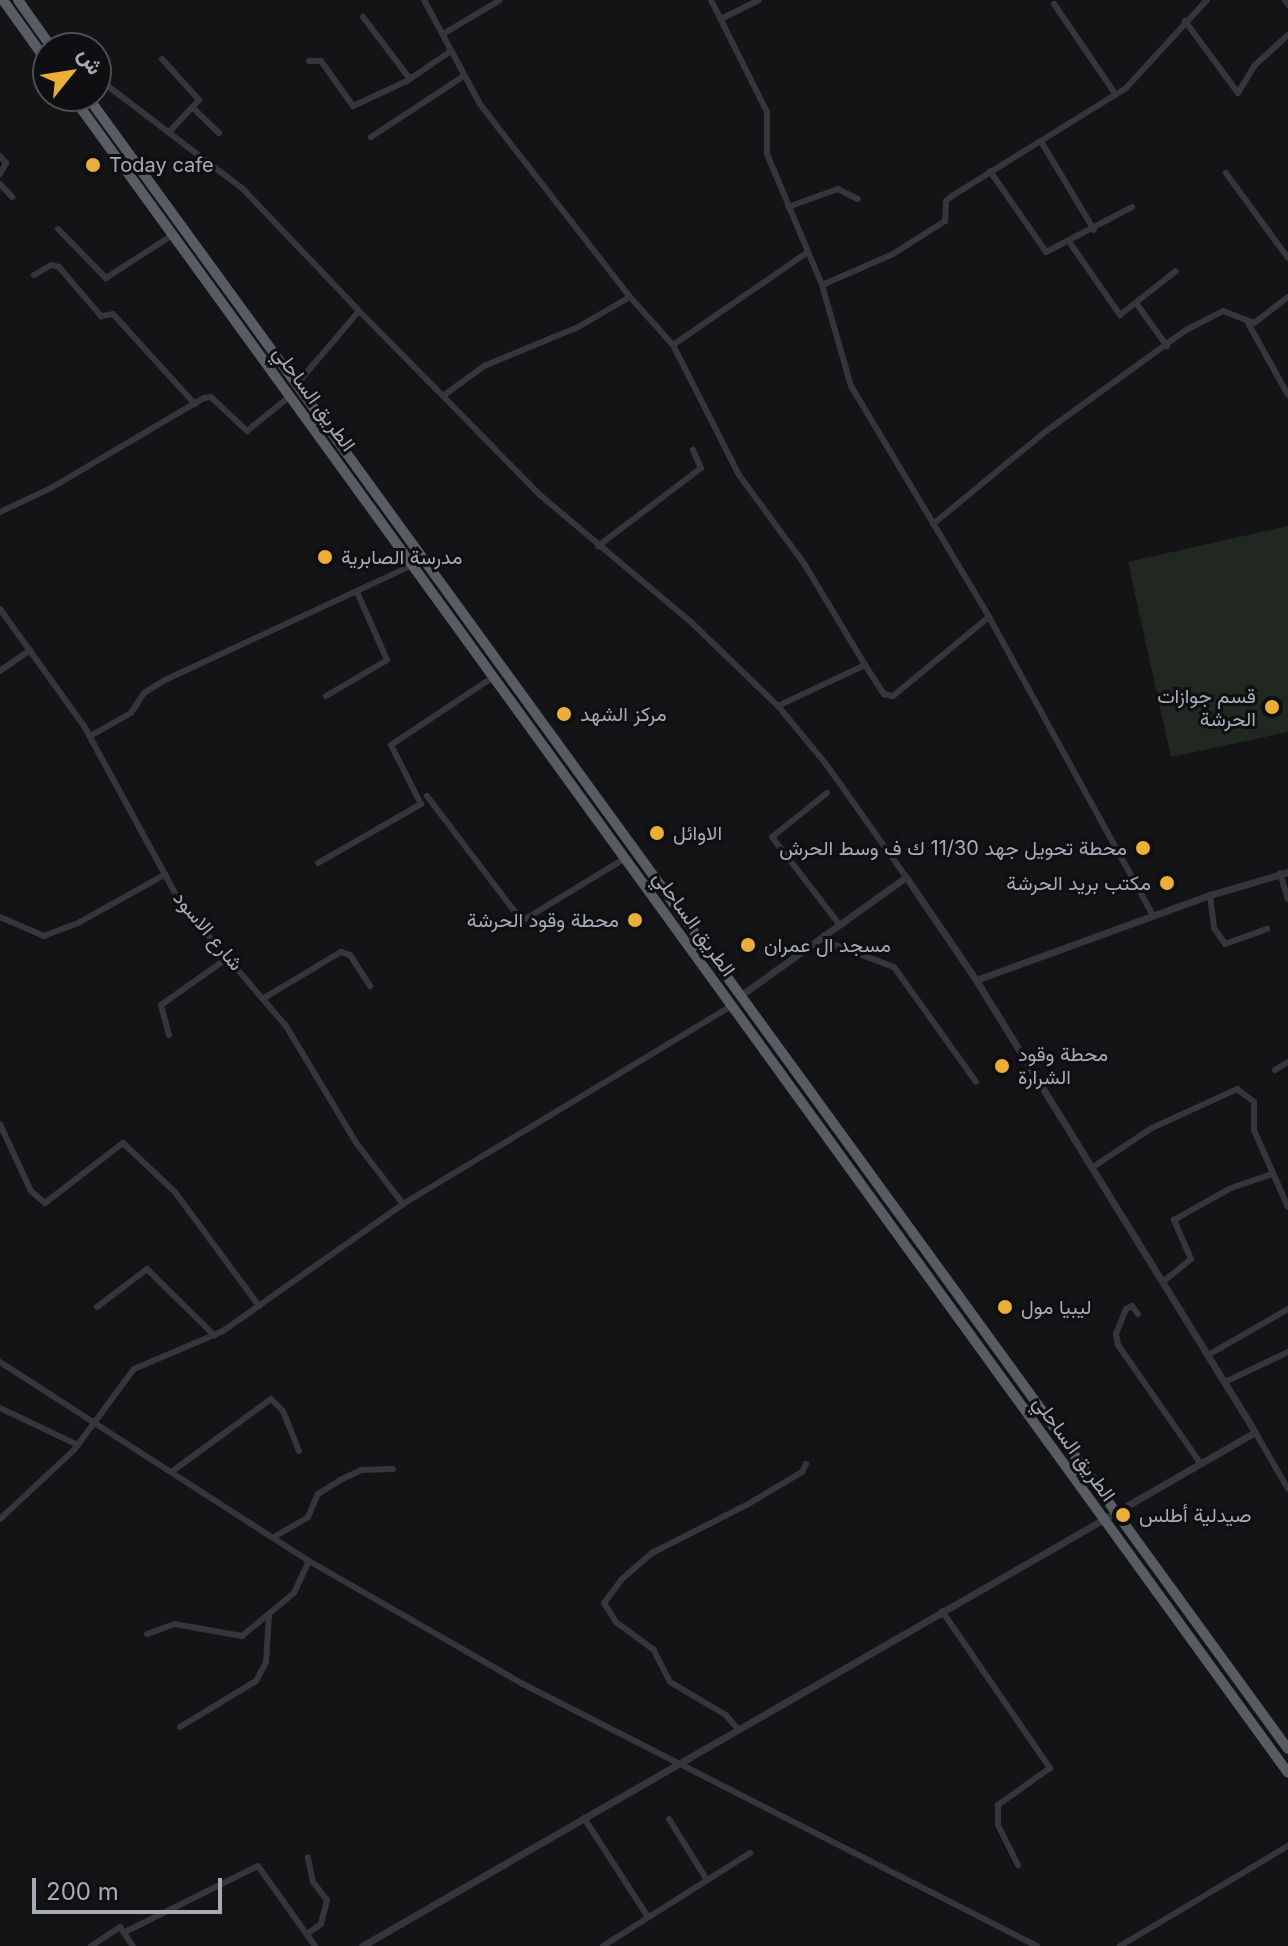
<!DOCTYPE html>
<html>
<head>
<meta charset="utf-8">
<style>
  body { margin:0 }
  #map { position:relative; width:1288px; height:1946px; overflow:hidden; background:#141416; font-family:Inter,Vazirmatn,sans-serif }
  div>[style] { position:absolute }
  [style*='--x'] { left:calc(var(--x)*1px); top:calc(var(--y)*1px); width:calc(var(--w)*1px); rotate:calc(var(--a)*1deg) }
  .green>* { inset:0; background:#202821 }
  .minor>* { height:6px; margin:-3px; padding:0 3px; transform-origin:3px; border-radius:3px; background:#35363b }
  .tertiary>* { height:7px; margin:-3.5px; padding:0 3.5px; transform-origin:3.5px; border-radius:3.5px; background:#35363b }
  .trunk>* { height:10px; margin:-5px; padding:0 5px; transform-origin:5px; border-radius:5px; background:#595c62 }
  .dots>* { width:22px; height:22px; translate:-50% -50%; box-sizing:border-box; border:4px solid #0f0f11; border-radius:50% }
  span { translate:-50% -50%; white-space:nowrap; text-align:center; line-height:1.15; -webkit-text-stroke:6px #0f0f11; paint-order:stroke }
  .poi-label { font-size:20px; color:#a6abb6 }
  .left { translate:0 -50%; text-align:left }
  .right { translate:-100% -50%; text-align:right }
  .street-label { font-size:20px; color:#a6abb6 }
  .north { position:absolute; left:32px; top:32px; width:80px; height:80px; box-sizing:border-box; background:#0f0f11; border:2px solid #4b4d53; border-radius:50%; rotate:60deg; font-size:22px; font-weight:700; line-height:32px; text-align:center; color:#a6abb6 }
  .north::after { content:''; display:block; margin:auto; width:28px; height:36px; background:#ebaf37; clip-path:polygon(50% 0,100% 100%,50% 72%,0 100%) }
  .scale { position:absolute; left:32px; top:1878px; width:190px; height:36px; box-sizing:border-box; border:4px solid #a6abb6; border-top:0; padding-left:10px; font-size:24px; line-height:28px; white-space:nowrap; color:#a6abb6; -webkit-text-stroke:6px #0f0f11; paint-order:stroke }
</style>
</head>
<body>
<div id="map">
  <div class="green">
    <i style="clip-path:polygon(1288px 526px,1288px 732px,1171px 757px,1128px 562px)"></i>
  </div>
  <div class="minor">
    <i style="--x:711;--y:0;--w:125;--a:63.4"></i>
    <i style="--x:767;--y:112;--w:42;--a:90"></i>
    <i style="--x:767;--y:154;--w:142;--a:67.2"></i>
    <i style="--x:822;--y:285;--w:105;--a:74"></i>
    <i style="--x:851;--y:386;--w:269;--a:59.1"></i>
    <i style="--x:989;--y:617;--w:340;--a:61.2"></i>
    <i style="--x:1054;--y:4;--w:110;--a:55.7"></i>
    <i style="--x:363;--y:17;--w:78;--a:52.8"></i>
    <i style="--x:721;--y:19;--w:42;--a:-26.6"></i>
    <i style="--x:1185;--y:21;--w:89;--a:53.6"></i>
    <i style="--x:1238;--y:93;--w:31;--a:-59"></i>
    <i style="--x:1254;--y:66;--w:46;--a:-42.4"></i>
    <i style="--x:443;--y:34;--w:66;--a:-30.8"></i>
    <i style="--x:162;--y:59;--w:55;--a:47.9"></i>
    <i style="--x:199;--y:100;--w:42;--a:133.1"></i>
    <i style="--x:309;--y:61;--w:12;--a:0"></i>
    <i style="--x:321;--y:61;--w:55;--a:54.6"></i>
    <i style="--x:353;--y:106;--w:60;--a:-24.8"></i>
    <i style="--x:407;--y:81;--w:53;--a:-34.3"></i>
    <i style="--x:96;--y:77;--w:185;--a:37.3"></i>
    <i style="--x:243;--y:189;--w:168;--a:46.4"></i>
    <i style="--x:193;--y:108;--w:36;--a:44"></i>
    <i style="--x:371;--y:137;--w:111;--a:-33.3"></i>
    <i style="--x:1042;--y:143;--w:101;--a:59.1"></i>
    <i style="--x:0;--y:156;--w:9;--a:49"></i>
    <i style="--x:6;--y:163;--w:13;--a:119"></i>
    <i style="--x:990;--y:171;--w:98;--a:55.3"></i>
    <i style="--x:1046;--y:252;--w:97;--a:-27.6"></i>
    <i style="--x:1226;--y:173;--w:105;--a:53.9"></i>
    <i style="--x:0;--y:184;--w:18;--a:47"></i>
    <i style="--x:788;--y:207;--w:53;--a:-19.8"></i>
    <i style="--x:838;--y:189;--w:22;--a:27"></i>
    <i style="--x:58;--y:229;--w:69;--a:45.6"></i>
    <i style="--x:106;--y:278;--w:77;--a:-32.9"></i>
    <i style="--x:1070;--y:243;--w:88;--a:55.2"></i>
    <i style="--x:1120;--y:315;--w:71;--a:-38.2"></i>
    <i style="--x:34;--y:275;--w:20;--a:-30"></i>
    <i style="--x:51;--y:265;--w:8;--a:14"></i>
    <i style="--x:59;--y:267;--w:65;--a:49.4"></i>
    <i style="--x:101;--y:316;--w:12;--a:-9"></i>
    <i style="--x:113;--y:314;--w:122;--a:47.7"></i>
    <i style="--x:822;--y:285;--w:77;--a:-23.6"></i>
    <i style="--x:893;--y:254;--w:62;--a:-32.4"></i>
    <i style="--x:945;--y:221;--w:20;--a:-87"></i>
    <i style="--x:946;--y:201;--w:8;--a:-40"></i>
    <i style="--x:952;--y:196;--w:205;--a:-31.8"></i>
    <i style="--x:1126;--y:88;--w:120;--a:-47.4"></i>
    <i style="--x:630;--y:297;--w:64;--a:48.1"></i>
    <i style="--x:673;--y:345;--w:146;--a:63.1"></i>
    <i style="--x:739;--y:475;--w:112;--a:53.7"></i>
    <i style="--x:805;--y:565;--w:117;--a:59"></i>
    <i style="--x:865;--y:665;--w:96;--a:154.8"></i>
    <i style="--x:1136;--y:303;--w:53;--a:54.2"></i>
    <i style="--x:1248;--y:323;--w:82;--a:60.9"></i>
    <i style="--x:673;--y:345;--w:164;--a:-34.6"></i>
    <i style="--x:296;--y:385;--w:97;--a:-49.6"></i>
    <i style="--x:359;--y:311;--w:120;--a:45.3"></i>
    <i style="--x:443;--y:396;--w:51;--a:-36.2"></i>
    <i style="--x:484;--y:366;--w:102;--a:-22.5"></i>
    <i style="--x:578;--y:327;--w:60;--a:-30"></i>
    <i style="--x:630;--y:297;--w:244;--a:-127.9"></i>
    <i style="--x:480;--y:104;--w:118;--a:-118.3"></i>
    <i style="--x:443;--y:396;--w:139;--a:45.6"></i>
    <i style="--x:540;--y:495;--w:197;--a:40.1"></i>
    <i style="--x:691;--y:622;--w:121;--a:44"></i>
    <i style="--x:778;--y:706;--w:75;--a:50.4"></i>
    <i style="--x:826;--y:764;--w:138;--a:54.7"></i>
    <i style="--x:0;--y:512;--w:56;--a:-25.2"></i>
    <i style="--x:51;--y:488;--w:178;--a:-30.5"></i>
    <i style="--x:204;--y:398;--w:7;--a:-8"></i>
    <i style="--x:211;--y:397;--w:50;--a:43.4"></i>
    <i style="--x:247;--y:431;--w:55;--a:-39.1"></i>
    <i style="--x:933;--y:524;--w:145;--a:-39.4"></i>
    <i style="--x:1045;--y:432;--w:174;--a:-35.9"></i>
    <i style="--x:1186;--y:330;--w:42;--a:-27.2"></i>
    <i style="--x:1223;--y:311;--w:33;--a:21"></i>
    <i style="--x:1254;--y:323;--w:43;--a:-37.4"></i>
    <i style="--x:598;--y:546;--w:129;--a:-37.1"></i>
    <i style="--x:701;--y:468;--w:20;--a:-114"></i>
    <i style="--x:0;--y:609;--w:144;--a:54.3"></i>
    <i style="--x:84;--y:726;--w:203;--a:61.4"></i>
    <i style="--x:181;--y:904;--w:161;--a:49.3"></i>
    <i style="--x:286;--y:1026;--w:138;--a:59"></i>
    <i style="--x:357;--y:1144;--w:76;--a:52.5"></i>
    <i style="--x:865;--y:665;--w:35;--a:57"></i>
    <i style="--x:884;--y:694;--w:9;--a:13"></i>
    <i style="--x:893;--y:696;--w:124;--a:-39.5"></i>
    <i style="--x:0;--y:671;--w:37;--a:-35"></i>
    <i style="--x:326;--y:696;--w:71;--a:-30.5"></i>
    <i style="--x:387;--y:660;--w:74;--a:-113.8"></i>
    <i style="--x:90;--y:736;--w:47;--a:-29.3"></i>
    <i style="--x:131;--y:713;--w:24;--a:-57"></i>
    <i style="--x:144;--y:693;--w:25;--a:-32"></i>
    <i style="--x:165;--y:680;--w:271;--a:-24.9"></i>
    <i style="--x:827;--y:793;--w:70;--a:141.3"></i>
    <i style="--x:772;--y:837;--w:110;--a:52.4"></i>
    <i style="--x:427;--y:796;--w:157;--a:52.8"></i>
    <i style="--x:522;--y:921;--w:119;--a:-31.3"></i>
    <i style="--x:318;--y:863;--w:119;--a:-29.8"></i>
    <i style="--x:421;--y:804;--w:66;--a:-117"></i>
    <i style="--x:391;--y:745;--w:121;--a:-33.6"></i>
    <i style="--x:1280;--y:873;--w:27;--a:73"></i>
    <i style="--x:1210;--y:895;--w:33;--a:83"></i>
    <i style="--x:1214;--y:928;--w:19;--a:55"></i>
    <i style="--x:1225;--y:944;--w:45;--a:-19.7"></i>
    <i style="--x:0;--y:917;--w:48;--a:23.4"></i>
    <i style="--x:44;--y:936;--w:39;--a:-21"></i>
    <i style="--x:80;--y:922;--w:98;--a:-29.2"></i>
    <i style="--x:824;--y:935;--w:10;--a:53"></i>
    <i style="--x:830;--y:943;--w:68;--a:20.6"></i>
    <i style="--x:894;--y:967;--w:141;--a:54.5"></i>
    <i style="--x:264;--y:998;--w:90;--a:-30.9"></i>
    <i style="--x:341;--y:952;--w:9;--a:18"></i>
    <i style="--x:350;--y:955;--w:37;--a:57"></i>
    <i style="--x:169;--y:1035;--w:31;--a:-105"></i>
    <i style="--x:161;--y:1005;--w:83;--a:-35.2"></i>
    <i style="--x:1275;--y:1070;--w:15;--a:-32"></i>
    <i style="--x:0;--y:1124;--w:74;--a:65.2"></i>
    <i style="--x:31;--y:1191;--w:18;--a:41"></i>
    <i style="--x:45;--y:1203;--w:98;--a:-37.6"></i>
    <i style="--x:123;--y:1143;--w:71;--a:43.3"></i>
    <i style="--x:175;--y:1192;--w:142;--a:53.6"></i>
    <i style="--x:1093;--y:1167;--w:71;--a:-33.5"></i>
    <i style="--x:1152;--y:1128;--w:94;--a:-24.6"></i>
    <i style="--x:1237;--y:1089;--w:21;--a:37"></i>
    <i style="--x:1254;--y:1102;--w:28;--a:90"></i>
    <i style="--x:1254;--y:1130;--w:84;--a:66.2"></i>
    <i style="--x:1164;--y:1281;--w:35;--a:-39"></i>
    <i style="--x:1191;--y:1259;--w:43;--a:-113.6"></i>
    <i style="--x:1174;--y:1220;--w:65;--a:-29.3"></i>
    <i style="--x:1231;--y:1188;--w:43;--a:-18.9"></i>
    <i style="--x:97;--y:1307;--w:63;--a:-37.2"></i>
    <i style="--x:147;--y:1269;--w:95;--a:44.6"></i>
    <i style="--x:1138;--y:1314;--w:10;--a:-127"></i>
    <i style="--x:1132;--y:1306;--w:7;--a:153"></i>
    <i style="--x:1126;--y:1309;--w:27;--a:112"></i>
    <i style="--x:1116;--y:1334;--w:11;--a:80"></i>
    <i style="--x:1118;--y:1345;--w:145;--a:55.1"></i>
    <i style="--x:1210;--y:1354;--w:90;--a:-30"></i>
    <i style="--x:0;--y:1362;--w:368;--a:32.8"></i>
    <i style="--x:309;--y:1561;--w:245;--a:29.9"></i>
    <i style="--x:521;--y:1683;--w:579;--a:27.01"></i>
    <i style="--x:1227;--y:1381;--w:68;--a:-25.4"></i>
    <i style="--x:0;--y:1408;--w:86;--a:25.4"></i>
    <i style="--x:1255;--y:1432;--w:66;--a:59.9"></i>
    <i style="--x:174;--y:1470;--w:120;--a:-36.2"></i>
    <i style="--x:271;--y:1399;--w:17;--a:45"></i>
    <i style="--x:283;--y:1411;--w:43;--a:68.2"></i>
    <i style="--x:0;--y:1519;--w:101;--a:-43"></i>
    <i style="--x:74;--y:1450;--w:101;--a:-53.5"></i>
    <i style="--x:134;--y:1369;--w:97;--a:-23.1"></i>
    <i style="--x:223;--y:1331;--w:220;--a:-35.2"></i>
    <i style="--x:403;--y:1204;--w:383;--a:-31.1"></i>
    <i style="--x:274;--y:1537;--w:39;--a:-30"></i>
    <i style="--x:308;--y:1517;--w:25;--a:-67"></i>
    <i style="--x:318;--y:1494;--w:26;--a:-32"></i>
    <i style="--x:340;--y:1480;--w:23;--a:-25"></i>
    <i style="--x:361;--y:1470;--w:32;--a:-2"></i>
    <i style="--x:942;--y:1611;--w:191;--a:55.5"></i>
    <i style="--x:1050;--y:1768;--w:64;--a:144.6"></i>
    <i style="--x:998;--y:1805;--w:20;--a:90"></i>
    <i style="--x:998;--y:1825;--w:45;--a:63.4"></i>
    <i style="--x:147;--y:1634;--w:29;--a:-20"></i>
    <i style="--x:174;--y:1624;--w:69;--a:10"></i>
    <i style="--x:242;--y:1636;--w:67;--a:-39.6"></i>
    <i style="--x:294;--y:1593;--w:35;--a:-65"></i>
    <i style="--x:180;--y:1727;--w:89;--a:-31.2"></i>
    <i style="--x:256;--y:1681;--w:21;--a:-62"></i>
    <i style="--x:266;--y:1662;--w:47;--a:-86.3"></i>
    <i style="--x:738;--y:1729;--w:18;--a:-131"></i>
    <i style="--x:726;--y:1715;--w:65;--a:-149.5"></i>
    <i style="--x:670;--y:1682;--w:36;--a:-117"></i>
    <i style="--x:654;--y:1650;--w:47;--a:-143.6"></i>
    <i style="--x:616;--y:1622;--w:22;--a:-122"></i>
    <i style="--x:604;--y:1603;--w:30;--a:-53"></i>
    <i style="--x:622;--y:1579;--w:40;--a:-41"></i>
    <i style="--x:652;--y:1553;--w:110;--a:-27"></i>
    <i style="--x:750;--y:1503;--w:61;--a:-30.8"></i>
    <i style="--x:802;--y:1472;--w:9;--a:-63"></i>
    <i style="--x:584;--y:1818;--w:118;--a:57.1"></i>
    <i style="--x:669;--y:1819;--w:72;--a:58.1"></i>
    <i style="--x:127;--y:1931;--w:146;--a:-26.4"></i>
    <i style="--x:258;--y:1866;--w:98;--a:54.5"></i>
    <i style="--x:307;--y:1934;--w:17;--a:-36"></i>
    <i style="--x:321;--y:1924;--w:25;--a:-76"></i>
    <i style="--x:327;--y:1900;--w:23;--a:-128"></i>
    <i style="--x:313;--y:1882;--w:25;--a:-102"></i>
    <i style="--x:91;--y:1946;--w:35;--a:-33"></i>
    <i style="--x:120;--y:1927;--w:23;--a:56"></i>
    <i style="--x:603;--y:1946;--w:174;--a:-32.3"></i>
    <i style="--x:1120;--y:1946;--w:196;--a:-30.8"></i>
  </div>
  <div class="tertiary">
    <i style="--x:1285;--y:0;--w:5;--a:53"></i>
    <i style="--x:976;--y:980;--w:249;--a:-20"></i>
    <i style="--x:1210;--y:895;--w:81;--a:-16.4"></i>
    <i style="--x:362;--y:1946;--w:1030;--a:-29.92"></i>
    <i style="--x:1255;--y:1432;--w:531;--a:-121.69"></i>
    <i style="--x:976;--y:980;--w:125;--a:-124.2"></i>
    <i style="--x:906;--y:877;--w:203;--a:144.4"></i>
  </div>
  <div class="trunk">
    <i style="--x:3;--y:0;--w:77;--a:54.5"></i>
    <i style="--x:18;--y:0;--w:59;--a:54.7"></i>
    <i style="--x:72;--y:96;--w:2071;--a:54.05"></i>
    <i style="--x:87;--y:96;--w:2043;--a:54"></i>
  </div>
  <div class="dots">
    <i style="left:93px;top:165px;background:#ebaf37"></i>
    <i style="left:325px;top:557px;background:#ebaf37"></i>
    <i style="left:1272px;top:707px;background:#ebaf37"></i>
    <i style="left:564px;top:714px;background:#ebaf37"></i>
    <i style="left:657px;top:833px;background:#ebaf37"></i>
    <i style="left:1143px;top:848px;background:#ebaf37"></i>
    <i style="left:1167px;top:883px;background:#ebaf37"></i>
    <i style="left:635px;top:920px;background:#ebaf37"></i>
    <i style="left:748px;top:945px;background:#ebaf37"></i>
    <i style="left:1002px;top:1066px;background:#ebaf37"></i>
    <i style="left:1005px;top:1307px;background:#ebaf37"></i>
    <i style="left:1123px;top:1515px;background:#ebaf37"></i>
  </div>
  <div class="poi-label">
    <span class="left" style="left:109px;top:165px">Today cafe</span>
    <span class="left" style="left:341px;top:557px">مدرسة الصابرية</span>
    <span class="right" style="left:1256px;top:708px">قسم جوازات<br>الحرشة</span>
    <span class="left" style="left:580px;top:714px">مركز الشهد</span>
    <span class="left" style="left:673px;top:833px">الاوائل</span>
    <span class="right" style="left:1127px;top:848px">محطة تحويل جهد 11/30 ك ف وسط الحرش</span>
    <span class="right" style="left:1151px;top:883px">مكتب بريد الحرشة</span>
    <span class="right" style="left:619px;top:920px">محطة وقود الحرشة</span>
    <span class="left" style="left:764px;top:945px">مسجد ال عمران</span>
    <span class="left" style="left:1018px;top:1066px">محطة وقود<br>الشرارة</span>
    <span class="left" style="left:1021px;top:1307px">ليبيا مول</span>
    <span class="left" style="left:1139px;top:1515px">صيدلية أطلس</span>
  </div>
  <div class="street-label">
    <span style="left:314px;top:399px;rotate:54deg">الطريق الساحلي</span>
    <span style="left:694px;top:924px;rotate:54deg">الطريق الساحلي</span>
    <span style="left:208px;top:931px;rotate:50deg">شارع الاسود</span>
    <span style="left:1074px;top:1449px;rotate:54deg">الطريق الساحلي</span>
  </div>
  <div class="north">ش</div>
  <div class="scale">200 m</div>
</div>
</body>
</html>
